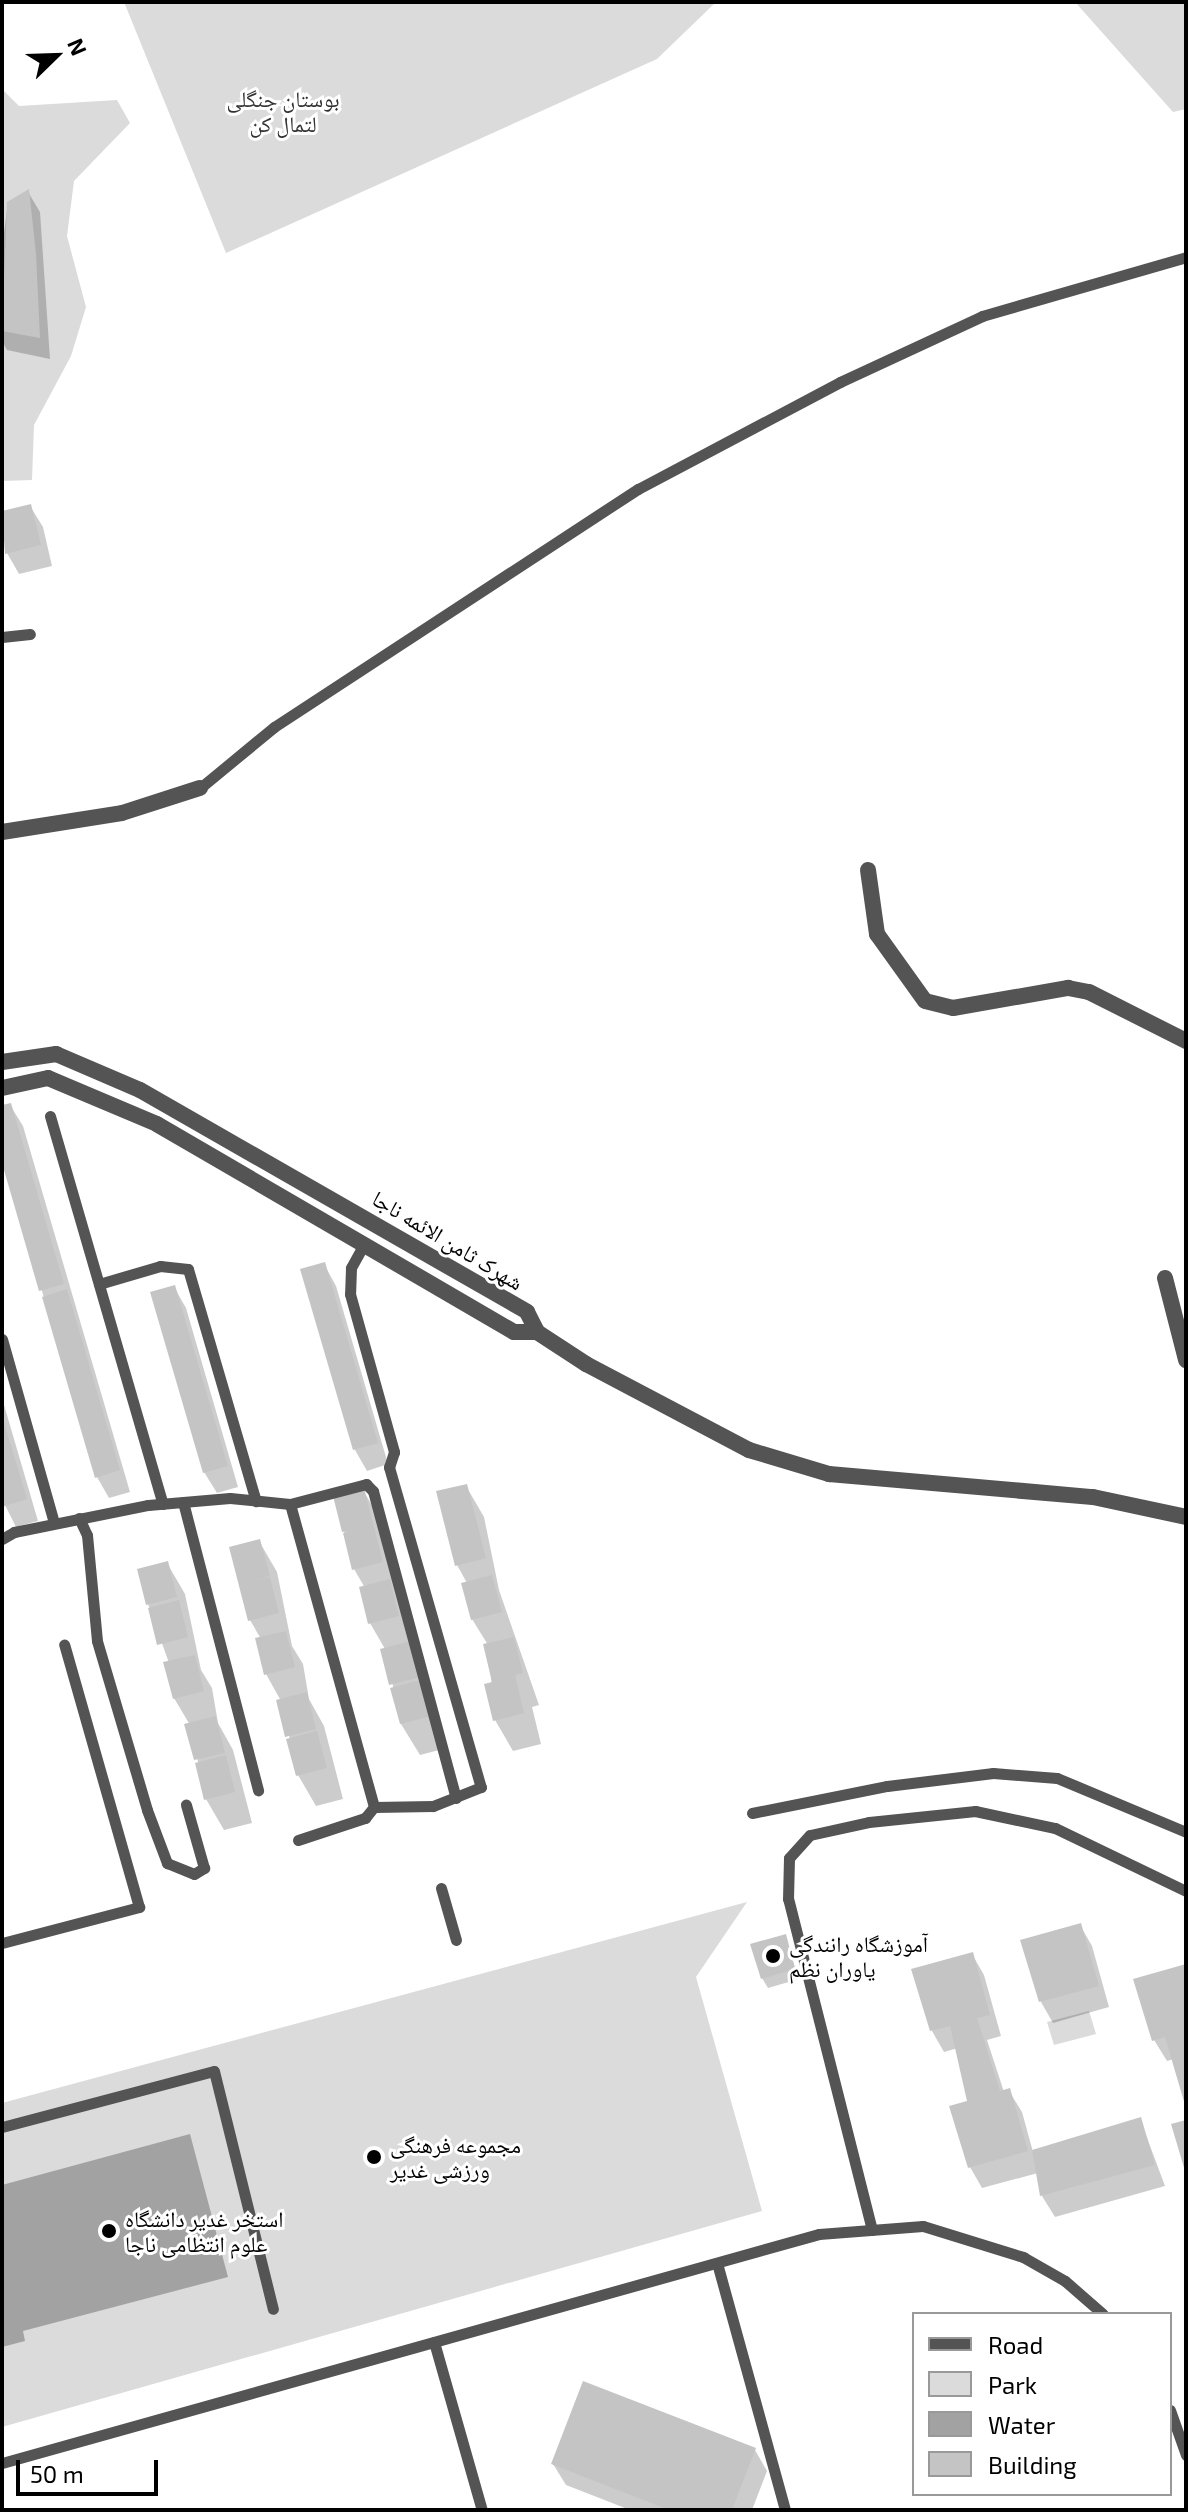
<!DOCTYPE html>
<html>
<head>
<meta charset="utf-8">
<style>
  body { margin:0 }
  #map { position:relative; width:1188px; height:2512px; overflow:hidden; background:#fff; font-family:"Exo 2","Noto Naskh Arabic",sans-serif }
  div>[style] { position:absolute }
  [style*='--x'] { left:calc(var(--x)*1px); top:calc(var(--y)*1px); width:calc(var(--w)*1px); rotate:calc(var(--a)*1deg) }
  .green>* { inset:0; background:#dbdbdb }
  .water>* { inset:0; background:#a2a2a2 }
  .shadow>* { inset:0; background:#0003 }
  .building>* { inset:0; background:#c4c4c4 }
  .service>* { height:11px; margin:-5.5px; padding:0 5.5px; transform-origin:5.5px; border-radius:5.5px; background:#545454 }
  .minor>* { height:16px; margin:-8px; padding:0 8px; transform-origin:8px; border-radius:8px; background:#545454 }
  .dots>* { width:22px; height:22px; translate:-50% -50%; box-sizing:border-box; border:4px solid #fff; border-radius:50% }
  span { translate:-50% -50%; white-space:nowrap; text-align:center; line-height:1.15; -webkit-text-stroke:6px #fff; paint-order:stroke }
  .park-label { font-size:22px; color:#323232 }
  .street-label { font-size:22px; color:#000 }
  .poi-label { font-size:22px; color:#000 }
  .left { translate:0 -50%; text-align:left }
  .frame { position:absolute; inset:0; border:4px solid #000; pointer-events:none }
  .legend { position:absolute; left:912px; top:2312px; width:260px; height:184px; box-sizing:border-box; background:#fff; border:2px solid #999; margin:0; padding:10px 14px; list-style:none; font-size:24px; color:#000 }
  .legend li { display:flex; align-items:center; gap:16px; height:40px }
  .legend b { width:40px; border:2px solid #999 }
  .north { position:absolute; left:16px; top:16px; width:80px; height:80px; -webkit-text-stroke:6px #fff; paint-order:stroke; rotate:67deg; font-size:22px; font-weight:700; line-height:32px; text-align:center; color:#000 }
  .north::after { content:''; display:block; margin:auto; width:28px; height:36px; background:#000; clip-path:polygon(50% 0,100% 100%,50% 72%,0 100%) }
  .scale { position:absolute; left:16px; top:2460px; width:142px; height:36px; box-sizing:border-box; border:4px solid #000; border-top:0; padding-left:10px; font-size:24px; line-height:28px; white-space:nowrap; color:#000; -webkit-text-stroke:6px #fff; paint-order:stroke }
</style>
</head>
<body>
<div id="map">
  <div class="green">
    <i style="clip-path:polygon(124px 2px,716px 2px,657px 59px,226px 253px)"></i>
    <i style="clip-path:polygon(1075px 2px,1186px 2px,1186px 109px,1173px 112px)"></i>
    <i style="clip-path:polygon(2px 89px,19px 106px,117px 100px,130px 123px,74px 181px,67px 236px,86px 307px,71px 356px,34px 425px,32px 480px,2px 481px)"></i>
    <i style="clip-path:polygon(747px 1902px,696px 1977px,762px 2211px,2px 2427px,2px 2103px)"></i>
    <i style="clip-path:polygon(1089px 2011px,1096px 2034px,1054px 2045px,1047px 2022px)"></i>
  </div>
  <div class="water">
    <i style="clip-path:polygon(190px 2134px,228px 2277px,23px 2331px,25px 2341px,2px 2347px,2px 2185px)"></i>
  </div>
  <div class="shadow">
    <i style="clip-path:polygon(28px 192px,40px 212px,50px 359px,7px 350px,2px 341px,2px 248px,8px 203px)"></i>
    <i style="clip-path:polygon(30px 506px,43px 527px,52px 566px,19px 574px,7px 553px,2px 513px)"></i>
    <i style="clip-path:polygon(10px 1105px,23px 1126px,130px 1492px,109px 1498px,97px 1477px,2px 1156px,2px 1108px)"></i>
    <i style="clip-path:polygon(324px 1264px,336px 1286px,388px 1464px,367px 1471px,355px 1450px)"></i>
    <i style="clip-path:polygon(174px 1287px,186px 1308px,238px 1487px,217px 1493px,204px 1472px)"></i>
    <i style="clip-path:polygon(2px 1398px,38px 1521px,16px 1527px,2px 1499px)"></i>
    <i style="clip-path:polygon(466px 1486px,484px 1517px,499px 1590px,539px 1705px,532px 1707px,541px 1744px,513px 1751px,495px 1720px,488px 1645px,472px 1619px,467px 1583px,457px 1565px)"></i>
    <i style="clip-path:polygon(363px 1490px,381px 1521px,447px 1748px,420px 1755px,401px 1724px,385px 1649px,370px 1623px,365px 1588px,354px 1569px,335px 1497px)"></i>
    <i style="clip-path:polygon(259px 1541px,277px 1572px,292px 1646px,303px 1664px,309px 1699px,324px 1726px,343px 1799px,316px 1806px,298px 1775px,281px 1701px,266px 1674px,261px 1639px,250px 1620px,231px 1548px)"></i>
    <i style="clip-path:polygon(167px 1563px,185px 1594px,201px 1670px,212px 1688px,218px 1723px,233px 1750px,252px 1823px,224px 1830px,206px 1799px,190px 1725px,174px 1698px,169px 1663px,148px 1604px)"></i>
    <i style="clip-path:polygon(1080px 1925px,1092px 1946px,1109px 2007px,1053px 2023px,1041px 2002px)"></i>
    <i style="clip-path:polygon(785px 1937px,799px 1979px,768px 1988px,762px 1978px)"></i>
    <i style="clip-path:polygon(972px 1954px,984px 1975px,1001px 2036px,987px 2040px,1004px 2092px,1009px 2091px,1022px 2112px,1033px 2152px,1140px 2119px,1165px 2186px,1055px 2217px,1042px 2196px,1038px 2173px,982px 2188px,970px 2167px,970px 2102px,958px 2048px,944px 2052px,932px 2031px,914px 1971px)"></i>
    <i style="clip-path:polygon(1186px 1966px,1186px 2101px,1174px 2059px,1167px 2061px,1154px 2040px)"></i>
    <i style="clip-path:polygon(755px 2450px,767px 2471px,752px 2510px,630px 2510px,566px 2485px,553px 2464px)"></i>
  </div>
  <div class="building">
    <i style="clip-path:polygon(29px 189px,36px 254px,40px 338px,2px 331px,7px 202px)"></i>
    <i style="clip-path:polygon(31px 504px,41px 545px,5px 554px,2px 511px)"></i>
    <i style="clip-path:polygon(11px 1103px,64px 1284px,39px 1291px,2px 1163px,2px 1105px)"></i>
    <i style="clip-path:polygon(325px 1262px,378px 1443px,353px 1450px,300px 1269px)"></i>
    <i style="clip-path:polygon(175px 1285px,228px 1466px,203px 1473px,150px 1292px)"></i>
    <i style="clip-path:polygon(67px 1289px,120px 1470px,95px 1478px,42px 1297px)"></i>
    <i style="clip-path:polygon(2px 1416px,27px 1499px,2px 1507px)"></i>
    <i style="clip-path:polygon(467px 1484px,486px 1558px,455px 1566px,436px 1491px)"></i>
    <i style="clip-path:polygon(364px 1488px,383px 1562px,352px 1570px,343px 1533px,353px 1530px,342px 1532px,333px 1496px)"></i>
    <i style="clip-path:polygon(260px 1539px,270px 1576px,253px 1581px,270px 1577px,279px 1613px,248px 1621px,229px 1547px)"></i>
    <i style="clip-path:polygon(168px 1561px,177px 1597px,146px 1605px,137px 1569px)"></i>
    <i style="clip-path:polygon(492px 1575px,502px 1612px,471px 1620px,461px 1583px)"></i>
    <i style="clip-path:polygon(390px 1579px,399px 1616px,368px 1624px,359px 1587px)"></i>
    <i style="clip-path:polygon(179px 1600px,188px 1637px,157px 1645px,148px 1608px)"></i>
    <i style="clip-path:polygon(286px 1631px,295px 1667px,264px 1675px,255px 1638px)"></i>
    <i style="clip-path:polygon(514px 1637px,523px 1673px,515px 1675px,524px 1713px,493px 1721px,484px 1684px,492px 1682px,483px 1644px)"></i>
    <i style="clip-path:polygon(411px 1641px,420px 1677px,389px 1685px,380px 1649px)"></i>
    <i style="clip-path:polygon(195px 1655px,204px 1691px,173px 1699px,163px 1662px)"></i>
    <i style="clip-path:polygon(421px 1680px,431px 1716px,400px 1724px,390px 1688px)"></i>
    <i style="clip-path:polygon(307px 1692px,316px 1729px,285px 1737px,276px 1700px)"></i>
    <i style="clip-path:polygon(216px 1716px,225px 1753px,194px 1760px,184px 1724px)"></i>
    <i style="clip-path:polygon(317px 1731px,327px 1768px,296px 1776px,286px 1739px)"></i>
    <i style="clip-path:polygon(226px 1755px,235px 1792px,204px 1800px,195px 1763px)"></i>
    <i style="clip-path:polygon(1081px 1923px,1099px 1986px,1039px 2002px,1020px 1940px)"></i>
    <i style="clip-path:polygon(786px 1934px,795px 1969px,761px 1979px,750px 1944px)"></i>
    <i style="clip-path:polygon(973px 1952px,990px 2015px,977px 2018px,1000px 2091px,1010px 2088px,1028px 2151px,968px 2168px,949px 2106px,967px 2101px,950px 2026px,930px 2031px,911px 1969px)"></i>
    <i style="clip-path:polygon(1186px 1964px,1186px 2105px,1185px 2105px,1165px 2037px,1152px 2041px,1133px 1979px)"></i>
    <i style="clip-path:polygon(1141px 2117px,1155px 2165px,1040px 2196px,1032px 2150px)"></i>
    <i style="clip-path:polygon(1186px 2120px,1186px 2171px,1185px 2171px,1171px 2124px)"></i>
    <i style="clip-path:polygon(583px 2381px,756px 2448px,732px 2510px,669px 2510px,551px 2464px)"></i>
  </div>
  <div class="service">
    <i style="--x:2;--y:637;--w:28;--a:-6"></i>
    <i style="--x:200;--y:788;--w:96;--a:-39.5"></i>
    <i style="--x:274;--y:727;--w:435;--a:-33.2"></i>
    <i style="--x:638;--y:489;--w:229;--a:-27.9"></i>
    <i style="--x:840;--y:382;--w:157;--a:-24.9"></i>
    <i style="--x:982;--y:316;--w:212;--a:-16.1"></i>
    <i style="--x:50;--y:1116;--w:404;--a:73.8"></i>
    <i style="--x:363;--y:1246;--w:25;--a:119"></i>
    <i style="--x:351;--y:1268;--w:26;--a:92"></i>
    <i style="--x:350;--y:1294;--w:164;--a:74.4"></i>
    <i style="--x:394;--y:1452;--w:16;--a:108"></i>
    <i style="--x:389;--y:1467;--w:333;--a:74"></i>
    <i style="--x:481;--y:1787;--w:52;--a:158.4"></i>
    <i style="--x:433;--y:1806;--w:59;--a:179"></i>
    <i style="--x:99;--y:1284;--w:64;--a:-16.4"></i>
    <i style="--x:160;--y:1266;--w:28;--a:6"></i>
    <i style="--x:188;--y:1269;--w:242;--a:73.7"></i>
    <i style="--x:2;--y:1339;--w:191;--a:74.2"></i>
    <i style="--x:183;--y:1502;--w:298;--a:75.4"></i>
    <i style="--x:290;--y:1504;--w:314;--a:74.5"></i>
    <i style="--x:79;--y:1518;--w:19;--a:65"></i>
    <i style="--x:87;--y:1535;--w:106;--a:84.6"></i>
    <i style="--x:97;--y:1641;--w:176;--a:73.5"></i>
    <i style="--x:147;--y:1810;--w:57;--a:69.3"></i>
    <i style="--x:167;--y:1863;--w:29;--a:22"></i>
    <i style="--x:194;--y:1874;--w:12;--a:-31"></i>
    <i style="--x:204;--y:1868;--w:66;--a:-105.9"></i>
    <i style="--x:2;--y:1539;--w:14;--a:-30"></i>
    <i style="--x:14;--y:1532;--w:137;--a:-11.4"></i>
    <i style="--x:148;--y:1505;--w:82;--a:-4.9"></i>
    <i style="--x:230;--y:1498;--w:60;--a:5.7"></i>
    <i style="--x:290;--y:1504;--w:79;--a:-14.7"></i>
    <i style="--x:366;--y:1484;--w:10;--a:45"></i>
    <i style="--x:373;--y:1491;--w:318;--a:74.9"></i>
    <i style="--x:752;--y:1813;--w:138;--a:-11.3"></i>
    <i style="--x:887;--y:1786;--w:107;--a:-7"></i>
    <i style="--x:993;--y:1773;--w:64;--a:4.5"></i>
    <i style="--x:1057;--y:1778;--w:140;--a:22.7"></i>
    <i style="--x:298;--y:1840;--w:71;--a:-18.2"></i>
    <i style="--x:365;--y:1818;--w:14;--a:-51"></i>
    <i style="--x:441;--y:1888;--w:54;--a:73.9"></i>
    <i style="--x:2;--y:1943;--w:142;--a:-14.7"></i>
    <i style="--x:139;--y:1907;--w:273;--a:-105.9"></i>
    <i style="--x:2;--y:2127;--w:219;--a:-14.8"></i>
    <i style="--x:214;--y:2071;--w:245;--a:76.1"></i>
    <i style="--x:872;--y:2230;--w:341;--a:-104.2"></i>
    <i style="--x:788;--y:1899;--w:41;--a:-88.6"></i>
    <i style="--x:789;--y:1858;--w:31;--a:-48"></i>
    <i style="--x:810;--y:1835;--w:60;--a:-12.4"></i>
    <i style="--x:869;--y:1822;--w:107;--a:-5.9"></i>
    <i style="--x:975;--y:1811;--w:82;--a:12"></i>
    <i style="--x:1055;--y:1828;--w:145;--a:25.7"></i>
    <i style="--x:717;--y:2263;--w:256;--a:74.6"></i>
    <i style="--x:434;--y:2342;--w:175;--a:74.1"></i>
    <i style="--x:1170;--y:2410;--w:48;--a:70.4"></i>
    <i style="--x:2;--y:2463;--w:848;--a:-15.66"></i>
    <i style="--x:819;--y:2234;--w:104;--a:-4.4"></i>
    <i style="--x:923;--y:2226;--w:105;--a:17.2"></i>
    <i style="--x:1023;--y:2257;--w:48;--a:29.7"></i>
    <i style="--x:1065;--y:2281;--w:50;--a:41"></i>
  </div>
  <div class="minor">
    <i style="--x:2;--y:832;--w:121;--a:-9"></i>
    <i style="--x:122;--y:813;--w:82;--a:-17.8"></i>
    <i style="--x:868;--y:870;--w:65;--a:82"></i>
    <i style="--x:877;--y:934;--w:82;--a:54.4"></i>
    <i style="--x:925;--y:1001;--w:29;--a:14"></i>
    <i style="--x:953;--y:1008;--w:117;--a:-9.9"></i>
    <i style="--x:1068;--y:988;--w:21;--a:11"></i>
    <i style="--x:1089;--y:992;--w:109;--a:26.8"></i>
    <i style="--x:2;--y:1062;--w:55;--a:-8.4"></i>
    <i style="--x:56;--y:1054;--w:91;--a:23.2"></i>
    <i style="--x:140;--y:1090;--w:446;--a:29.8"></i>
    <i style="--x:527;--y:1312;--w:22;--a:63"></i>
    <i style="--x:537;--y:1332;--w:23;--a:180"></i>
    <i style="--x:514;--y:1332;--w:413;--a:-149.8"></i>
    <i style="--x:157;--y:1124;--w:118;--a:-157.1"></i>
    <i style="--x:48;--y:1078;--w:47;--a:167.7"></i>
    <i style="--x:1165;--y:1278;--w:85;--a:75.6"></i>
    <i style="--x:537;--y:1332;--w:59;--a:33.1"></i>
    <i style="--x:586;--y:1364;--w:184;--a:27.8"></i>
    <i style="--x:749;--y:1450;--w:84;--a:16.7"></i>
    <i style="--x:829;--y:1474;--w:265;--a:5"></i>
    <i style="--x:1093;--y:1497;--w:95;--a:12.1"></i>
  </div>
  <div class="dots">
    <i style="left:773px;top:1956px;background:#000"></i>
    <i style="left:374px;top:2157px;background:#000"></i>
    <i style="left:109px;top:2231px;background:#000"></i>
  </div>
  <div class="park-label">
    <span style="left:283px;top:111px">بوستان جنگلی<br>لتمال کن</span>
  </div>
  <div class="street-label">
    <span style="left:448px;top:1240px;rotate:31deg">شهرک ثامن الائمه ناجا</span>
  </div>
  <div class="poi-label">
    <span class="left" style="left:789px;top:1956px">آموزشگاه رانندگی<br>یاوران نظم</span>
    <span class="left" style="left:390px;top:2157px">مجموعه فرهنگی<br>ورزشی غدیر</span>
    <span class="left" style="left:125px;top:2231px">استخر غدیر دانشگاه<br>علوم انتظامی ناجا</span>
  </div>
  <div class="frame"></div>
  <ul class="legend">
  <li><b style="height:10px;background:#545454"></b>Road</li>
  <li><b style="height:22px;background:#dbdbdb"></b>Park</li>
  <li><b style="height:22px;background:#a2a2a2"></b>Water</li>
  <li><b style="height:22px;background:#c4c4c4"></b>Building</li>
  </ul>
  <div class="north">N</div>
  <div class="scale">50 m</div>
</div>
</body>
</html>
